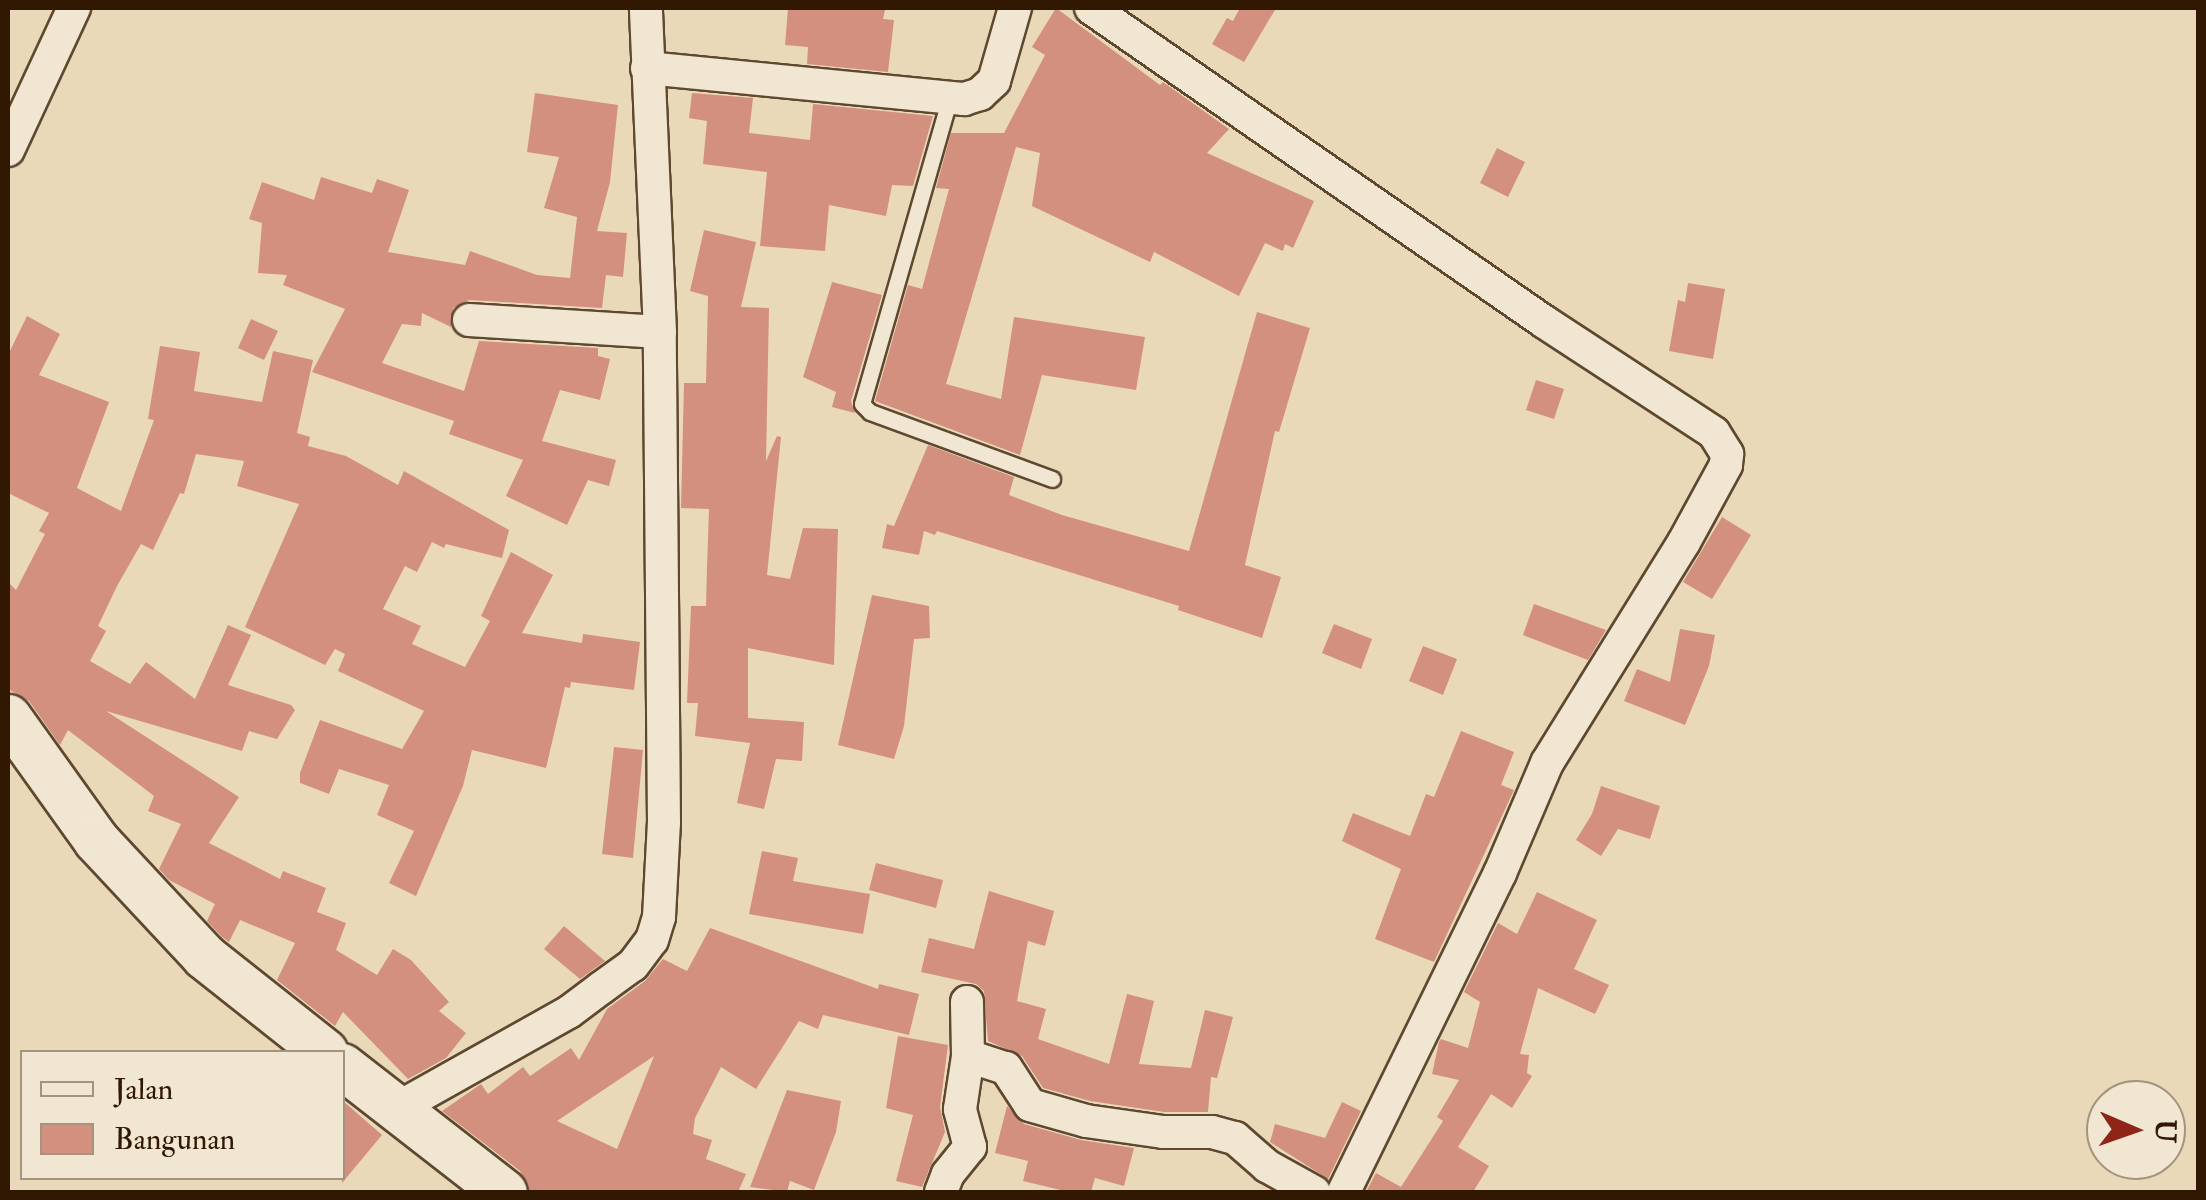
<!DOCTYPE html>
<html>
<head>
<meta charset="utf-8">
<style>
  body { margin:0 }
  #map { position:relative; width:2206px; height:1200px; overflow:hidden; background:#ead9b8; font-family:"IM FELL Double Pica",serif }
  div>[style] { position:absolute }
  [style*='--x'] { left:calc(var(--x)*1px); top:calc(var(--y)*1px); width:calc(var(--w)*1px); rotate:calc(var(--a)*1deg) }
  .building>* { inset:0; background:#d3907e }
  .roads { filter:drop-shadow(2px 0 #5e4830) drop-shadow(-2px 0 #5e4830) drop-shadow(0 2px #5e4830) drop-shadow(0 -2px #5e4830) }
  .lane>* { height:15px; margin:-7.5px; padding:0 7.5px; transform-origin:7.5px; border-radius:7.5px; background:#f1e6d1 }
  .street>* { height:32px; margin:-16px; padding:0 16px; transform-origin:16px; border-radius:16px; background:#f1e6d1 }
  .secondary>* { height:45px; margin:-22.5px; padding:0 22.5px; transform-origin:22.5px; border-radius:22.5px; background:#f1e6d1 }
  span { translate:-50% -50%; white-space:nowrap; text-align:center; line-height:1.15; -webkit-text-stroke:8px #f1e6d1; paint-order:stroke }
  .frame { position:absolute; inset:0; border:10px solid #301802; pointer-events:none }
  .legend { position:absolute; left:20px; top:1050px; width:325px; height:130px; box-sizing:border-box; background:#f1e6d1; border:2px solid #a4947e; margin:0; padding:12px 18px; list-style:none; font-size:30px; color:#301802 }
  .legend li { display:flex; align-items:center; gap:20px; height:50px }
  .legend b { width:50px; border:2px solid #a4947e }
  .north { position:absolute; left:2086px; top:1080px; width:100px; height:100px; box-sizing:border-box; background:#f1e6d1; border:2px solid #a4947e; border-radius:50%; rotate:92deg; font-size:28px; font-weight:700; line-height:40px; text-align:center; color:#301802 }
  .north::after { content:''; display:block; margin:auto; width:35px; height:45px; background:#8f2418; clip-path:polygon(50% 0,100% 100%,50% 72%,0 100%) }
</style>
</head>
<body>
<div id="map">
  <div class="building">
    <i style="clip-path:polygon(788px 8px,885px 10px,883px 19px,894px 20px,888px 72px,807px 64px,808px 47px,785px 45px)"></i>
    <i style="clip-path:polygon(1056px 8px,1160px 85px,1163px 82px,1229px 129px,1207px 153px,1314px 201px,1293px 248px,1285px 244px,1283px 251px,1265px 243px,1239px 296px,1154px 252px,1150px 262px,1032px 206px,1040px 153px,1016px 147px,946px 384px,1001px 399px,1014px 317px,1145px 337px,1136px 390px,1042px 375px,1020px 455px,875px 401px,908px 285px,922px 289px,949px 189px,936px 188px,951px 133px,1004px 133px,1045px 55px,1032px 47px)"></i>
    <i style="clip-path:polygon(1240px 8px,1276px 8px,1244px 62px,1212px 44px,1227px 18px,1233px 21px)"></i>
    <i style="clip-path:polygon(535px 93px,618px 105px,610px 182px,597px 231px,627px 233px,623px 277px,606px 275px,602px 308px,469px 300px,453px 308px,451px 327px,422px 313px,421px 326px,402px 324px,382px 363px,464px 391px,479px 341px,598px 348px,598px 356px,610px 359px,600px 400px,560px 390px,542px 441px,616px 460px,609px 486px,588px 480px,567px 525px,506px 496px,523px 460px,449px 434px,454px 421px,312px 372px,345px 309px,283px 285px,287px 275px,258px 273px,262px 223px,249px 219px,262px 182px,314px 200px,321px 177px,372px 193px,377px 179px,409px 190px,388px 252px,465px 265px,470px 251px,537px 275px,570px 278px,577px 217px,544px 208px,559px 157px,527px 152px)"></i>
    <i style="clip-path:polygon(692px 93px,753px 98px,749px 133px,785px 137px,810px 140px,813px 104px,933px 116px,913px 186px,892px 185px,886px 216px,829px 205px,825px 251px,760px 246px,767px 172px,703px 164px,707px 121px,689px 118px)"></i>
    <i style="clip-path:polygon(1497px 148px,1525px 162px,1508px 197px,1480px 183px)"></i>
    <i style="clip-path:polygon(704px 230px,756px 242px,741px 307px,769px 308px,766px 461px,777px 436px,781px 437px,767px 575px,790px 579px,803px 528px,838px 529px,834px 665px,748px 648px,748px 718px,804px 722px,802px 761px,776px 759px,764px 809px,737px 803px,750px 743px,695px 736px,698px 703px,687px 703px,691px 606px,706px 606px,707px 568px,709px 509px,681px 508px,684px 383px,706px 383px,708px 296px,690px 291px)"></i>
    <i style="clip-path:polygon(832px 282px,882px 295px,851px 401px,855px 413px,832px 407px,836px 392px,803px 377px)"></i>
    <i style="clip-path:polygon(1688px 283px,1725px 289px,1713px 359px,1669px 351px,1678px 300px,1685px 302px)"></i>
    <i style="clip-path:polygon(1257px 312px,1310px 328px,1279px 432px,1275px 431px,1245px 565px,1281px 577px,1262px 638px,1178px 610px,1179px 606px,937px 531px,935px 535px,924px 531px,919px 555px,882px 548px,887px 524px,894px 526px,928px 445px,1014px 477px,1009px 495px,1062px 515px,1189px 551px)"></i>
    <i style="clip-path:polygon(27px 316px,60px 334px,39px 375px,109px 402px,77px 488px,121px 511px,154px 420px,148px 419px,160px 346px,200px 352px,194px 391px,262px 402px,273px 351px,313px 360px,297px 433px,310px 437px,308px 446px,346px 456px,398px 485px,404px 471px,509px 530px,502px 558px,446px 544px,444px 548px,432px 542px,417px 572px,405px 566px,383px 609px,421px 626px,412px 644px,465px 667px,490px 621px,481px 616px,511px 552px,553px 575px,522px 633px,582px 643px,583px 634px,640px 642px,634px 690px,571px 682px,570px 688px,565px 687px,546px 768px,472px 750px,463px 786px,416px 896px,389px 883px,414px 831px,377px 815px,389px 785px,339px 769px,329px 794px,300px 783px,300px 773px,320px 720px,402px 749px,424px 711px,338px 671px,345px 654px,335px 649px,325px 665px,245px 627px,299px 504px,237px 486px,244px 461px,196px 454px,184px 494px,180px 493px,153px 550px,141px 544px,117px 586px,98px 626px,106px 631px,90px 661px,130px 684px,146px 662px,195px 699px,228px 625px,251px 635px,228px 685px,291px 705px,295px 710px,277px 739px,249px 731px,242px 751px,106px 711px,239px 797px,209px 843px,280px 879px,283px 871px,326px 888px,317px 912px,346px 923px,336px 950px,377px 975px,393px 949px,411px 960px,449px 1002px,439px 1011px,466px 1033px,446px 1058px,408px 1079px,343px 1012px,335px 1026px,277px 980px,295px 943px,240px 920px,229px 942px,222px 937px,207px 921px,215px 904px,169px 880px,159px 869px,181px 824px,148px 811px,154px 796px,68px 730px,60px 745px,29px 701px,8px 689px,8px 582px,16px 590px,45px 534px,39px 531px,49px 513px,8px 493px,8px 355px)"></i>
    <i style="clip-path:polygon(251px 319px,278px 331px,264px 360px,238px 348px)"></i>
    <i style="clip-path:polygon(1536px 380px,1564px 389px,1554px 419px,1526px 410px)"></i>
    <i style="clip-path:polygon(1722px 517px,1751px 535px,1712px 599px,1683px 582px)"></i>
    <i style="clip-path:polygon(872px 595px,929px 606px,930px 638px,914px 639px,904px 726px,894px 759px,838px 745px)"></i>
    <i style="clip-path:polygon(1534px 604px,1606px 630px,1588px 660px,1523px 635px)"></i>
    <i style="clip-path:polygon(1334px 624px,1372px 639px,1361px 669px,1322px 653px)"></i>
    <i style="clip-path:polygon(1680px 629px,1715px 635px,1709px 666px,1685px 725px,1624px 701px,1637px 669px,1670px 682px)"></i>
    <i style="clip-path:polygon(1423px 646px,1457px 659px,1443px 695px,1409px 681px)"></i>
    <i style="clip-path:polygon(1461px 731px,1514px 752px,1501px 785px,1514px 790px,1434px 962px,1375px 939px,1401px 869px,1342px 841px,1353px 813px,1410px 836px,1426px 794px,1434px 797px)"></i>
    <i style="clip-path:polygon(614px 747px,643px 750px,633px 858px,602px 854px)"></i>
    <i style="clip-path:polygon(1601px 786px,1660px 806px,1650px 839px,1618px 829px,1601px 856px,1576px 840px,1592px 814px)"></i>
    <i style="clip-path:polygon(762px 851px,798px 858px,793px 881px,870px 894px,863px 934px,749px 914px)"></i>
    <i style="clip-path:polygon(876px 863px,943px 880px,936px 908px,869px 890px)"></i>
    <i style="clip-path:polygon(989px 891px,1054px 911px,1045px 946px,1028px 941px,1017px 1001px,1046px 1009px,1038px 1039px,1109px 1064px,1127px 994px,1154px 1001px,1139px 1064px,1191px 1068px,1205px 1010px,1233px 1017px,1217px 1078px,1211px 1077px,1208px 1112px,1164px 1112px,1090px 1101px,1043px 1088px,1022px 1056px,988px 1041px,984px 991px,976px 984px,921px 972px,929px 938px,974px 949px)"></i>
    <i style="clip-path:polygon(1537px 892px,1597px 920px,1574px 969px,1609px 985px,1595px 1014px,1538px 988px,1520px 1054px,1529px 1055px,1527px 1073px,1532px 1076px,1512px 1108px,1491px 1094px,1458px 1147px,1489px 1166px,1473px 1192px,1366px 1192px,1376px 1173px,1401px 1187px,1443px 1121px,1437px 1117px,1459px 1080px,1432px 1074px,1439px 1042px,1441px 1039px,1468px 1048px,1480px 1002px,1464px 992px,1498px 923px,1517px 934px)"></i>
    <i style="clip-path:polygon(564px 926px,605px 961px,580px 979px,544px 949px)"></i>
    <i style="clip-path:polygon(evenodd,710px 928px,878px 989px,879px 984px,919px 994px,909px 1035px,823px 1015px,818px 1029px,799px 1021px,756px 1089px,721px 1067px,695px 1118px,693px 1134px,712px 1140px,706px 1159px,746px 1174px,738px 1192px,530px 1192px,520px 1171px,442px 1111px,481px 1084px,488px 1094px,523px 1067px,530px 1076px,571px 1048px,579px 1060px,607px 1009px,645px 981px,663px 959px,687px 971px,710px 928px,654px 1056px,617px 1149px,557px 1121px,654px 1056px)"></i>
    <i style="clip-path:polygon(898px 1036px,948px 1045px,940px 1107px,945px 1132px,922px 1187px,896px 1181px,913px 1115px,886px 1108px)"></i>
    <i style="clip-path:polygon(787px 1090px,841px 1101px,836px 1132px,814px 1190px,790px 1181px,787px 1192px,750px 1187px)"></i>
    <i style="clip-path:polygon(342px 1100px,382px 1135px,342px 1183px)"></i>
    <i style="clip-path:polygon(1342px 1102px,1361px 1111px,1328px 1179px,1270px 1142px,1275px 1124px,1325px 1138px)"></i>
    <i style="clip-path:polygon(1007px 1106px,1024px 1124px,1081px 1140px,1134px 1148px,1124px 1186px,1095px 1178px,1091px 1192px,1069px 1192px,1023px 1181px,1028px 1161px,995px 1153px)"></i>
  </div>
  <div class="roads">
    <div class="lane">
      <i style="--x:950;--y:97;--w:319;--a:106"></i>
      <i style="--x:862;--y:404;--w:11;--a:45"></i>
      <i style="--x:870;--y:412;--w:194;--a:20.2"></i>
    </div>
    <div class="street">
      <i style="--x:1091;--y:8;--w:550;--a:34.7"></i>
      <i style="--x:1543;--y:321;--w:204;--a:33.2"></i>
      <i style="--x:1714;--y:433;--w:25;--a:58"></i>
      <i style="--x:1727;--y:454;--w:11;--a:95"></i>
      <i style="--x:1726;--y:465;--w:88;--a:118.6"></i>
      <i style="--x:1684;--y:542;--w:260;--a:121.8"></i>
      <i style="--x:1547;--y:763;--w:120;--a:113.1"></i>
      <i style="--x:1500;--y:873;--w:355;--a:116.1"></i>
      <i style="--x:647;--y:68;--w:319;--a:5.6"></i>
      <i style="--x:964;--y:99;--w:17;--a:-17"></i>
      <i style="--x:980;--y:94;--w:19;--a:-43"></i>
      <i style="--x:994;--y:81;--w:76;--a:-74"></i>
      <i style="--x:8;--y:150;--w:157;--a:-65.1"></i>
      <i style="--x:469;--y:320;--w:191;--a:3.6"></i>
      <i style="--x:968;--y:1056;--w:40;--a:18"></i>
      <i style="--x:1006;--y:1068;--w:44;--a:57"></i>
      <i style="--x:1030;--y:1105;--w:58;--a:15.9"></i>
      <i style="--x:1086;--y:1121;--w:78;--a:8.1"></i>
      <i style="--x:1163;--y:1132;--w:49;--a:0"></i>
      <i style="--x:1212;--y:1132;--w:24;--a:15"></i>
      <i style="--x:1235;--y:1138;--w:43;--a:41.2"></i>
      <i style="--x:1267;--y:1166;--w:54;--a:29"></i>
      <i style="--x:396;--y:1109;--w:198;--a:-29.3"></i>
      <i style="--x:569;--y:1012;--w:40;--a:-37"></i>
      <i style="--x:601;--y:988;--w:39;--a:-36"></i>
      <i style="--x:633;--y:965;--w:31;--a:-53"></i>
      <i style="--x:652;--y:940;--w:24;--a:-73"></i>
      <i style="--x:659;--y:917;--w:94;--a:-87"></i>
      <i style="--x:664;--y:823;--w:491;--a:-90.5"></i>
      <i style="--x:660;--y:332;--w:324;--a:-92.5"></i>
      <i style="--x:941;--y:1192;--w:19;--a:-69"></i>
      <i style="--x:948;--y:1174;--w:35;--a:-51"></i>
      <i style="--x:970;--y:1147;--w:39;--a:-105"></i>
      <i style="--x:960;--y:1109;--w:54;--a:-81.4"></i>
      <i style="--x:968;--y:1056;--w:54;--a:-91.1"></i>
    </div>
    <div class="secondary">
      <i style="--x:8;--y:717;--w:151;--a:54.4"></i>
      <i style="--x:96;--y:840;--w:158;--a:47"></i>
      <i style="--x:204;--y:956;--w:154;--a:38.4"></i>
      <i style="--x:342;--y:1066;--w:205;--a:37.9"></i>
    </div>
  </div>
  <div class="frame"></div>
  <ul class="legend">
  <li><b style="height:12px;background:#f1e6d1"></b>Jalan</li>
  <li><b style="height:28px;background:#d3907e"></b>Bangunan</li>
  </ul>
  <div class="north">U</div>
</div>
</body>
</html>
